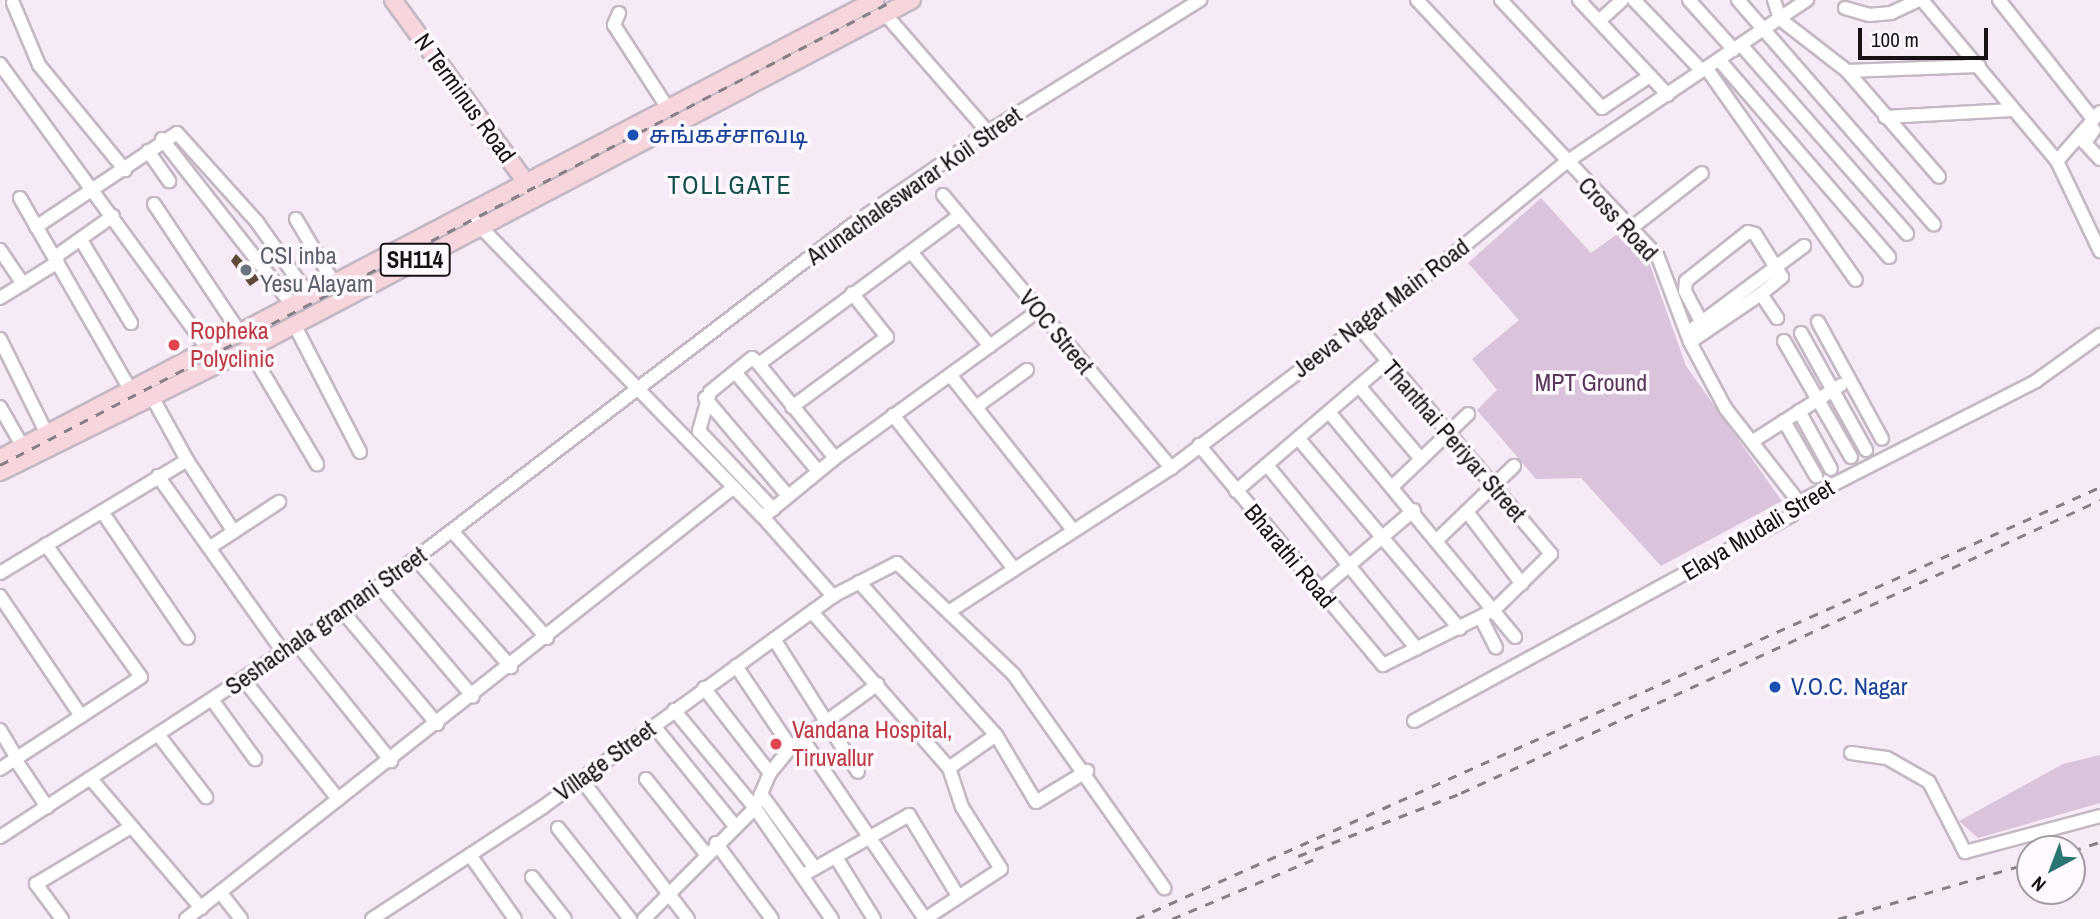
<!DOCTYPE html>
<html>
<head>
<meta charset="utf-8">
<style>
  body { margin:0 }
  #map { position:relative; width:2100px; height:919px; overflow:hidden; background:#f5eaf5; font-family:"Archivo Narrow","Noto Sans Tamil",sans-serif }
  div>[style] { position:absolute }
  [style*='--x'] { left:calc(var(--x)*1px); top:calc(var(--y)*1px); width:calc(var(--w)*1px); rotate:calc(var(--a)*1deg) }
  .green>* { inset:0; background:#dac4db }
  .building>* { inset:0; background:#5f4938 }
  .roads { filter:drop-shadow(2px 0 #c3b8c3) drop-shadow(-2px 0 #c3b8c3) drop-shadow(0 2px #c3b8c3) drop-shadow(0 -2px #c3b8c3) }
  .minor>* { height:12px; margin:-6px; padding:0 6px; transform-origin:6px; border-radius:6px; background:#fff }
  .major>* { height:16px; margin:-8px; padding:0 8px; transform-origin:8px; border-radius:8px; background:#f7d5dd }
  .rail>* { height:2.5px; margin-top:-1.25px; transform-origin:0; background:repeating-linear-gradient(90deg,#877f87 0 9px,transparent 0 18px) }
  .dots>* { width:19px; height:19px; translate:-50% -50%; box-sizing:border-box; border:4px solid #fef9fe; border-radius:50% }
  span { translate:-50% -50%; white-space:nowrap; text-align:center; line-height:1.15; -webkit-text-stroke:7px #fef9fe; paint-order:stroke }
  .shield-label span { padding:2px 5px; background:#fef9fe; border:2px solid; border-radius:5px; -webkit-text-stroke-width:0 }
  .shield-label { font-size:23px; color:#151115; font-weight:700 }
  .street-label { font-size:24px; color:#151115 }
  .transit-label { font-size:24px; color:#164399 }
  .left { translate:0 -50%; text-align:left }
  .worship-label { font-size:24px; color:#5b616d }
  .health-label { font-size:24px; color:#be3a42 }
  .park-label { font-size:24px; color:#58375a }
  .neighbourhood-label { font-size:26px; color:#13514f; letter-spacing:2px }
  .north { position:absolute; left:2016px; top:835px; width:70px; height:70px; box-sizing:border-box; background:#fef9fe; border:2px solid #a19ca1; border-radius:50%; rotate:221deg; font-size:19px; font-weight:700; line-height:28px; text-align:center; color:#151115 }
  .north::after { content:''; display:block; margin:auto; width:24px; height:32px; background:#2a7472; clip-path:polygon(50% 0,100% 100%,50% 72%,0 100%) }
  .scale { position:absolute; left:1858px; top:28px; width:130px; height:32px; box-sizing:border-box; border:4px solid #151115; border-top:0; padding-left:9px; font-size:21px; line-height:24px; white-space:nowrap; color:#151115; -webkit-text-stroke:5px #fef9fe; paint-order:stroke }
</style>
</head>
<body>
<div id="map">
  <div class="green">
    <i style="clip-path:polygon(1541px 198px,1591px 253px,1620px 232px,1649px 262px,1686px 366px,1782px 501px,1661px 566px,1581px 478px,1536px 479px,1477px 410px,1497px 390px,1472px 359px,1519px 320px,1468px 263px)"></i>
    <i style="clip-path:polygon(2100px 755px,2100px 803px,1978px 838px,1959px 821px,2063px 764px)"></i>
  </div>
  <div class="building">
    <i style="clip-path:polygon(236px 254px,260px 279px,250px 286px,231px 261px)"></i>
  </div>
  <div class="roads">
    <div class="minor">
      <i style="--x:1417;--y:0;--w:352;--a:46.8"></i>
      <i style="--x:1658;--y:257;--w:91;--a:69.4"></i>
      <i style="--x:1690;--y:342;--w:76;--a:61.8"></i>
      <i style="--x:1726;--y:409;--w:118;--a:51.9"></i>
      <i style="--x:1501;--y:0;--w:148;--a:46.9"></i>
      <i style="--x:1602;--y:108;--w:58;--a:-33.7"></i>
      <i style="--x:1579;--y:0;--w:130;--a:46.9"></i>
      <i style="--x:1634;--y:0;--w:98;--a:46.2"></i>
      <i style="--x:1689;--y:0;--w:67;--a:48"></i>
      <i style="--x:1738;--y:0;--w:298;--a:48.9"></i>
      <i style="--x:1774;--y:0;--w:20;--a:72"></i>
      <i style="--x:1780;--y:19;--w:85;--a:37.8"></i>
      <i style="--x:1847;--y:71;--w:140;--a:49"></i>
      <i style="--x:1922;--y:0;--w:210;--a:50"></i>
      <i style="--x:2057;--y:161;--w:100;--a:64.5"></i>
      <i style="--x:1999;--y:0;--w:152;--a:51.7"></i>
      <i style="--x:13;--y:3;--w:67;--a:67.2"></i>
      <i style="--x:39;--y:65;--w:136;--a:50.7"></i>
      <i style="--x:1845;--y:8;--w:25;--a:16"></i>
      <i style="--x:1869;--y:15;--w:22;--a:-5"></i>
      <i style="--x:1891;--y:13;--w:31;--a:-25"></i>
      <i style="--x:619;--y:13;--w:13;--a:113"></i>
      <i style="--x:614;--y:25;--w:98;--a:57.1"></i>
      <i style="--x:885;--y:14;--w:157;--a:48.9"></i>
      <i style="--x:1599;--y:21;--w:31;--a:-42"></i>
      <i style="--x:1742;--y:46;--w:250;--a:48.7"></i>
      <i style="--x:1720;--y:61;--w:259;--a:49.2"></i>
      <i style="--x:0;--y:64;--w:353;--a:53.9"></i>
      <i style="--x:1707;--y:69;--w:258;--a:54.8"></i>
      <i style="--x:1847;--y:71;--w:132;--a:-2.2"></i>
      <i style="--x:1885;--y:117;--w:127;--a:-3.2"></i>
      <i style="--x:2094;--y:130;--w:16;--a:125"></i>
      <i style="--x:2085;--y:143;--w:22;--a:47"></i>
      <i style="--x:162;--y:139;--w:211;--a:51.9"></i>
      <i style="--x:148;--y:151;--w:37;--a:55"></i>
      <i style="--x:2057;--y:161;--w:65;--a:-48.7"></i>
      <i style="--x:943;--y:195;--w:356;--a:50.1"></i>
      <i style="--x:20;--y:198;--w:223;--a:60.1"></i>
      <i style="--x:154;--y:204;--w:155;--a:56.3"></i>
      <i style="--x:466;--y:212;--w:426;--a:45.8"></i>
      <i style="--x:763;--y:517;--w:106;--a:48.5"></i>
      <i style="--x:296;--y:219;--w:77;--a:59.4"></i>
      <i style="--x:36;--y:227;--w:169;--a:-33.7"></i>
      <i style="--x:177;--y:133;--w:120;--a:48"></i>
      <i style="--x:257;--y:222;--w:92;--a:54.8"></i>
      <i style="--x:1630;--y:229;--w:91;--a:-37.9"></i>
      <i style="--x:81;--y:240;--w:97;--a:58.9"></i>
      <i style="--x:0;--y:250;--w:41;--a:55.9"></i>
      <i style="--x:911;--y:252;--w:123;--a:50"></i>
      <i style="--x:55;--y:257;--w:71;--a:-35.3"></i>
      <i style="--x:1761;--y:294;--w:29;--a:56"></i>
      <i style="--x:0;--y:298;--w:68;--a:-31.8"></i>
      <i style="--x:1818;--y:322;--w:133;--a:61.3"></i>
      <i style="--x:294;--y:324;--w:144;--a:62.7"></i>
      <i style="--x:1695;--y:327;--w:136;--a:-36.6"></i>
      <i style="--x:1801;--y:333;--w:134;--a:60.9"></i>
      <i style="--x:0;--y:339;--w:106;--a:63.7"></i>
      <i style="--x:1784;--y:341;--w:134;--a:60"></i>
      <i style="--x:1690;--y:342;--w:86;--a:-34.1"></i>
      <i style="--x:1761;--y:294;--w:27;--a:-39"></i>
      <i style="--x:1782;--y:277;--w:51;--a:-122.1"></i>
      <i style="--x:1755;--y:234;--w:7;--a:-164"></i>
      <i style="--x:1748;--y:232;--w:79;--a:141.7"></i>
      <i style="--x:1686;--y:281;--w:10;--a:96"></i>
      <i style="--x:1685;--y:291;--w:45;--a:62.3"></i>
      <i style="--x:249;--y:349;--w:134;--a:59.4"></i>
      <i style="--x:759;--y:364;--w:9;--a:-139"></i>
      <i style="--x:752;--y:358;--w:54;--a:141"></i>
      <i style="--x:710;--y:392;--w:41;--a:105.8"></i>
      <i style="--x:699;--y:431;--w:108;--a:46.5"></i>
      <i style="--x:735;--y:372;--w:129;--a:50"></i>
      <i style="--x:951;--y:376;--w:196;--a:51.6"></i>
      <i style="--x:1359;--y:386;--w:96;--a:49.7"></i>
      <i style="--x:705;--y:398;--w:128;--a:49.7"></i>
      <i style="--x:0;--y:407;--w:46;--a:60.1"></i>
      <i style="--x:792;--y:407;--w:118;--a:-36.4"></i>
      <i style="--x:887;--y:337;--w:56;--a:-128.5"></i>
      <i style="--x:976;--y:407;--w:63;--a:-36"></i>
      <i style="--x:1799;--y:411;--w:66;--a:61.1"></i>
      <i style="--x:1329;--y:412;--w:292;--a:50.4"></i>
      <i style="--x:893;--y:415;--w:196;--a:51.8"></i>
      <i style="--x:1784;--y:421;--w:64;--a:59.8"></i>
      <i style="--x:1298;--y:438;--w:250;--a:49.7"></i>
      <i style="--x:1753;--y:441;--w:104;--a:-32.5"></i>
      <i style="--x:1199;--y:445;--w:287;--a:50.1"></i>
      <i style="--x:1383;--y:665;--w:124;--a:-26.4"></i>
      <i style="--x:1494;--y:610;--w:80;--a:-44.5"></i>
      <i style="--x:1551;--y:554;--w:299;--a:-130.2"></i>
      <i style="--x:835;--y:458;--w:121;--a:-129"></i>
      <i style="--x:759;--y:364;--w:249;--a:-36.5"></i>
      <i style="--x:187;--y:460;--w:86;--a:56.9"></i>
      <i style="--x:1267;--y:465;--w:237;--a:50.8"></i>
      <i style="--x:158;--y:476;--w:217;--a:54.6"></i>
      <i style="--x:1393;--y:486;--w:104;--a:-43.8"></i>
      <i style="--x:1236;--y:491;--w:197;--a:-40.5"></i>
      <i style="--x:103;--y:513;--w:151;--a:55.8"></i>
      <i style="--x:1468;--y:513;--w:89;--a:52.7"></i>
      <i style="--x:763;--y:517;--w:93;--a:-39.3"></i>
      <i style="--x:835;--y:458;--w:249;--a:-35.9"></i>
      <i style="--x:452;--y:531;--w:143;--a:48.4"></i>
      <i style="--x:1437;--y:540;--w:107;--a:-43.9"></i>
      <i style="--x:209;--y:548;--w:84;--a:-33.3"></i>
      <i style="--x:416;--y:559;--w:144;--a:48.7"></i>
      <i style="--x:0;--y:573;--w:218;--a:-31.1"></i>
      <i style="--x:187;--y:460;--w:74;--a:-119"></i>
      <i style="--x:859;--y:582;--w:205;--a:48.2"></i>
      <i style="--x:996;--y:735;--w:78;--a:59.2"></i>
      <i style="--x:1036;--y:802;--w:60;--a:-31.3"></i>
      <i style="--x:379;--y:586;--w:145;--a:49.7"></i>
      <i style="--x:1318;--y:592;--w:126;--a:-40.5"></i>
      <i style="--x:0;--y:596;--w:145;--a:56"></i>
      <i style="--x:950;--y:611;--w:263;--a:-32.9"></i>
      <i style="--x:1171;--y:468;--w:342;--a:-37"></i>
      <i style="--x:1444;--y:262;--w:156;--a:-39.3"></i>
      <i style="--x:1565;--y:163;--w:292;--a:-34"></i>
      <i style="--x:812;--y:612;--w:208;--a:48.7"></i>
      <i style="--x:949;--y:768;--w:41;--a:71.6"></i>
      <i style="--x:962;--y:807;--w:73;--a:57.8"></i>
      <i style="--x:1001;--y:869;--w:91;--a:146.7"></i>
      <i style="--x:344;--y:613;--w:145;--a:50"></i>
      <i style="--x:1481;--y:618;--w:33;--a:63"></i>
      <i style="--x:774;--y:639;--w:157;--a:57.7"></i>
      <i style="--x:298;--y:645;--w:149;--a:51.3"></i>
      <i style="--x:736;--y:666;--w:99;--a:56.1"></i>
      <i style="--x:244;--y:680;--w:152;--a:51.7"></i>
      <i style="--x:704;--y:688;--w:108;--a:52.2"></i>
      <i style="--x:213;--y:701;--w:72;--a:54.1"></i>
      <i style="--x:674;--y:710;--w:127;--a:50.4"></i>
      <i style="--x:755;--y:808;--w:135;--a:55.3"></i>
      <i style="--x:1414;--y:721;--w:430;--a:-28.6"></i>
      <i style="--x:1792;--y:515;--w:15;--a:-62"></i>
      <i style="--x:1799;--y:502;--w:266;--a:-27"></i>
      <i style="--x:2036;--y:381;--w:79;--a:-35.7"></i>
      <i style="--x:654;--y:726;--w:129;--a:51"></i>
      <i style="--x:0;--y:730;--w:33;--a:59"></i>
      <i style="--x:160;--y:737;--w:76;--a:52.5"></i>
      <i style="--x:802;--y:738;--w:219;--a:55.8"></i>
      <i style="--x:1851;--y:753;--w:36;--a:8"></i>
      <i style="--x:1887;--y:758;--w:48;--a:29.7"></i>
      <i style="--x:1929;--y:782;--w:79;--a:62.8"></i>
      <i style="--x:1965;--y:852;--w:140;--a:-14.9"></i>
      <i style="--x:15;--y:759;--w:58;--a:56.3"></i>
      <i style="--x:949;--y:768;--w:57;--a:-35.1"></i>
      <i style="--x:0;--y:769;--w:168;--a:-33.1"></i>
      <i style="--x:141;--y:677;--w:163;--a:-125.7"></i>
      <i style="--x:91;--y:779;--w:170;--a:49.5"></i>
      <i style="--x:581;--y:779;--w:176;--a:52.6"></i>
      <i style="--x:646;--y:779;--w:96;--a:51.3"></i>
      <i style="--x:761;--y:794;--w:90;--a:54"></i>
      <i style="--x:558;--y:828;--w:116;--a:51.6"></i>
      <i style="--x:0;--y:837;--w:411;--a:-33.1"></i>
      <i style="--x:344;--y:613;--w:639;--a:-37.37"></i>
      <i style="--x:852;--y:225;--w:165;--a:-34.4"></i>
      <i style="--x:988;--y:132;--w:250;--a:-31.9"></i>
      <i style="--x:716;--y:843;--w:94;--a:53.6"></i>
      <i style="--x:470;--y:855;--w:78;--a:54.9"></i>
      <i style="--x:837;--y:859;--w:70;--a:58.3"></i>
      <i style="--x:803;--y:875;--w:122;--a:-29.5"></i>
      <i style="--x:909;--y:815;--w:95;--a:58.8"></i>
      <i style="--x:532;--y:877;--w:53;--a:51.8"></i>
      <i style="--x:220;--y:892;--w:34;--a:52"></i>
      <i style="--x:62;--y:919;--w:44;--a:-126.6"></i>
      <i style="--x:36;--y:884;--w:111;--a:-31"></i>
      <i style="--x:186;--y:919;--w:698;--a:-38.25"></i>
      <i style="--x:372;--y:919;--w:204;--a:-33.2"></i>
      <i style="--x:543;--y:807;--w:359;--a:-36"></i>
      <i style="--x:833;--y:596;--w:72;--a:-27.3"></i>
      <i style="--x:897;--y:563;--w:162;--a:43.7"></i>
      <i style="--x:1014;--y:675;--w:261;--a:54.8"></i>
      <i style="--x:644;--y:919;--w:157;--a:-45"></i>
      <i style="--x:755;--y:808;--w:38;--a:-67"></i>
      <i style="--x:770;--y:773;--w:33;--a:-51"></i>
      <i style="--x:791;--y:747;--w:107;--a:-35.9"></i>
    </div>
    <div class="major">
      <i style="--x:393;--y:0;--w:234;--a:53.9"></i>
      <i style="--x:0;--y:458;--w:988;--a:-27.63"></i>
      <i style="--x:0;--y:472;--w:278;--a:-26.3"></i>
      <i style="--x:249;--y:349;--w:749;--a:-27.76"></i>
    </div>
  </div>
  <div class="rail">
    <i style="--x:0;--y:465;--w:1008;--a:-27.48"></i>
    <i style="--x:2072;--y:851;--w:29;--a:-18"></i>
    <i style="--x:1298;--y:856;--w:175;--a:-21.1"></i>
    <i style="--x:1461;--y:793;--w:703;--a:-24.63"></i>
    <i style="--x:1136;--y:919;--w:1056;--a:-24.14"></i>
    <i style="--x:1172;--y:919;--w:154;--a:-22.9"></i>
    <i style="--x:1838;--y:919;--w:200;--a:-16.3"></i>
  </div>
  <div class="dots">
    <i style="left:633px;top:135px;background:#1a4fb4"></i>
    <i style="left:246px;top:270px;background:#6b7280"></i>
    <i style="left:174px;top:345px;background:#e0444e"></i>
    <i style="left:1775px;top:687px;background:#1a4fb4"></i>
    <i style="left:776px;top:744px;background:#e0444e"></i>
  </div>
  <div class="shield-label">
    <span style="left:415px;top:260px">SH114</span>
  </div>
  <div class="street-label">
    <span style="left:465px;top:98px;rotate:54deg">N Terminus Road</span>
    <span style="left:914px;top:186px;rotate:-35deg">Arunachaleswarar Koil Street</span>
    <span style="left:1618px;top:219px;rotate:47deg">Cross Road</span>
    <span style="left:1381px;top:308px;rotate:-37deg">Jeeva Nagar Main Road</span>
    <span style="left:1056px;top:332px;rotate:50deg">VOC Street</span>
    <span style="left:1454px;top:441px;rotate:49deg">Thanthai Periyar Street</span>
    <span style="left:1758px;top:530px;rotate:-31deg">Elaya Mudali Street</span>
    <span style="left:1290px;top:556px;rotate:50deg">Bharathi Road</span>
    <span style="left:326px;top:621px;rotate:-35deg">Seshachala gramani Street</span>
    <span style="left:605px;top:761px;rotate:-36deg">Village Street</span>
  </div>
  <div class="transit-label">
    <span class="left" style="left:649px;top:135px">சுங்கச்சாவடி</span>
    <span class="left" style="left:1791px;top:687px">V.O.C. Nagar</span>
  </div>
  <div class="worship-label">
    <span class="left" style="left:260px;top:270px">CSI inba<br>Yesu Alayam</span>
  </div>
  <div class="health-label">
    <span class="left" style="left:190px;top:345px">Ropheka<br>Polyclinic</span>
    <span class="left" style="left:792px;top:744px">Vandana Hospital,<br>Tiruvallur</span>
  </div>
  <div class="park-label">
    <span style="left:1591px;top:383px">MPT Ground</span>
  </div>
  <div class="neighbourhood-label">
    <span style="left:730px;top:185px">TOLLGATE</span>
  </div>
  <div class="north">N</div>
  <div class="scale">100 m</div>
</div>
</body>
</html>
